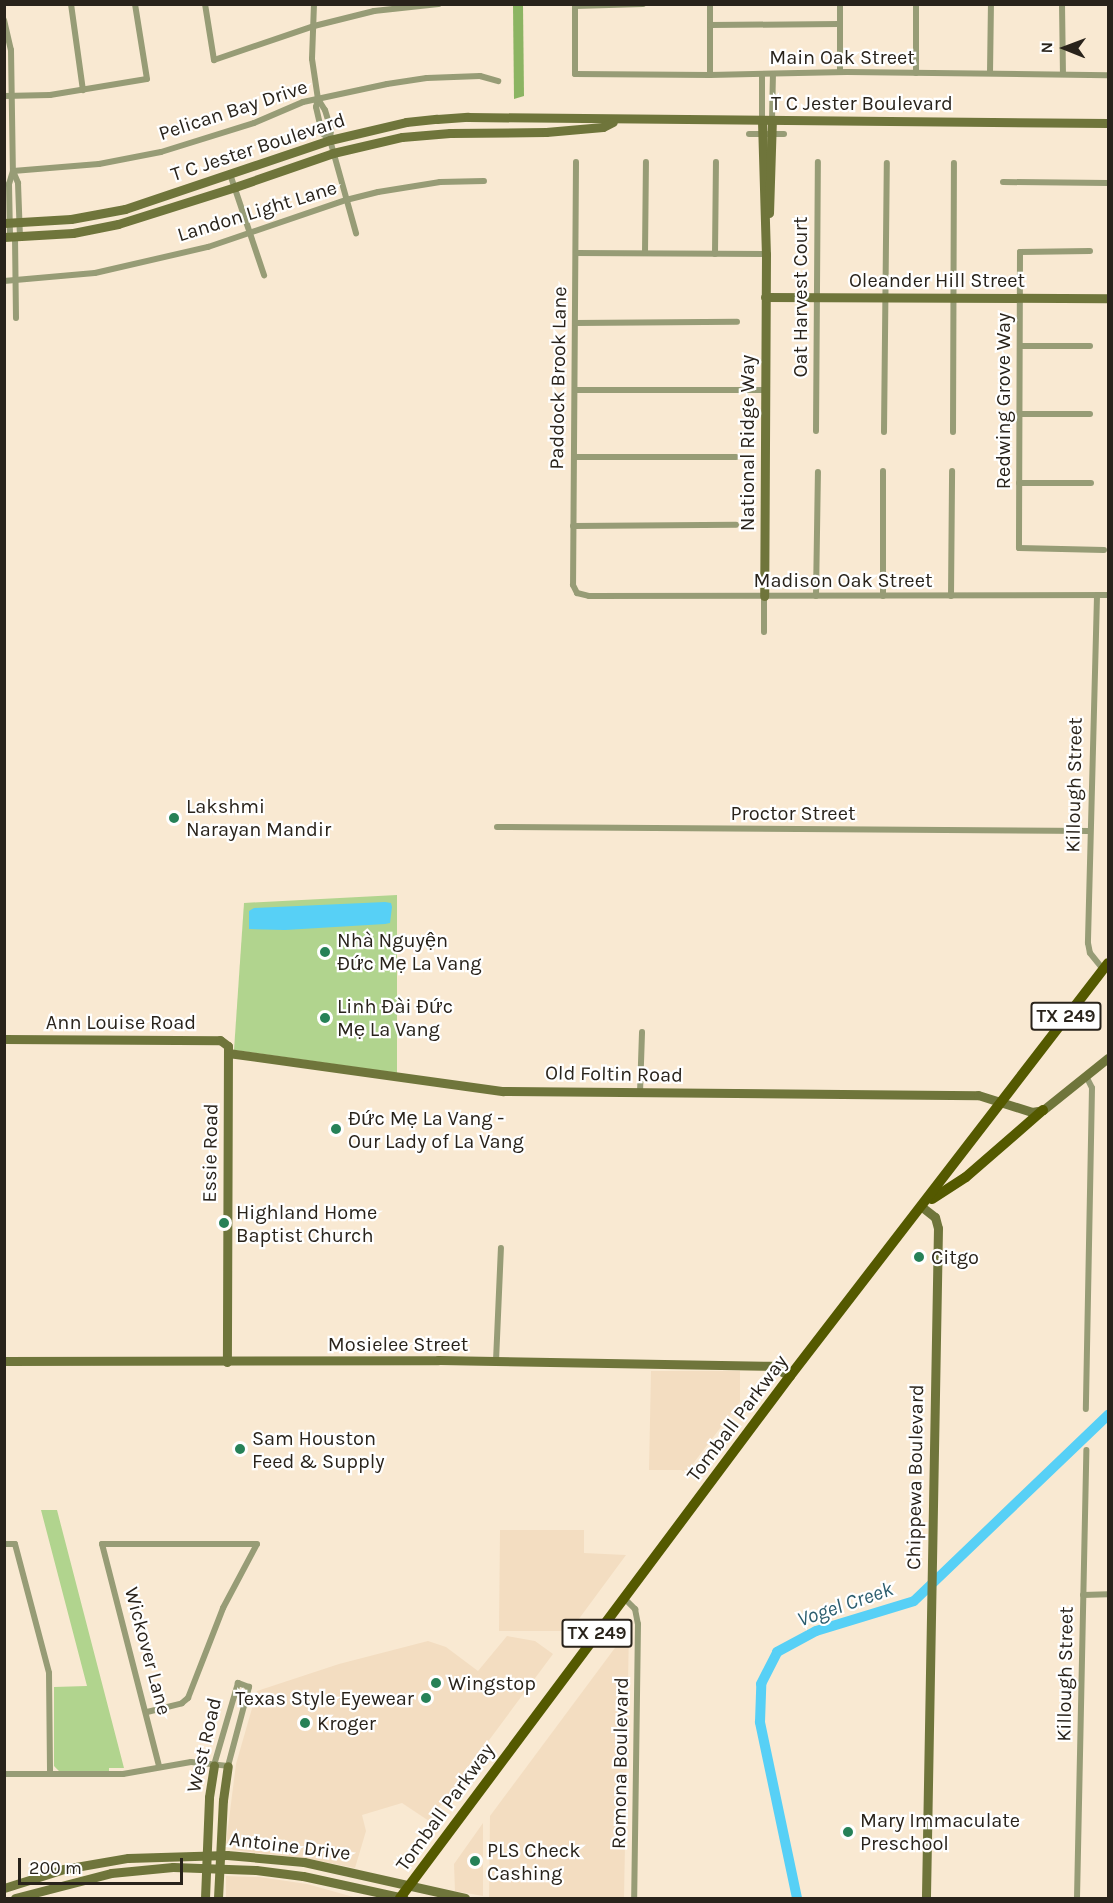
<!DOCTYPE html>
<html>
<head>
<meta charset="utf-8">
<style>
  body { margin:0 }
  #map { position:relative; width:1113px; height:1903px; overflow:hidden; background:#f9e9d2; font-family:Karla,sans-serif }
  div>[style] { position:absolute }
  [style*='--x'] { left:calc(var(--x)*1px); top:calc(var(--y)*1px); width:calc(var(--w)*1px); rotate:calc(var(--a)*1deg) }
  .built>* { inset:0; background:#f3ddc1 }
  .green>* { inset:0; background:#b1d48e }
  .forest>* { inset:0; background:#8cb462 }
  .water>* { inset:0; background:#57d0f6 }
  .river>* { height:10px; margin:-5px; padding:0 5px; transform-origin:5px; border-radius:5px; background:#57d0f6 }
  .street>* { height:6px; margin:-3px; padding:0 3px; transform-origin:3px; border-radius:3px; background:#979c76 }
  .secondary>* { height:9px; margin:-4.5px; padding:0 4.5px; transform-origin:4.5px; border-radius:4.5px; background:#6f753b }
  .primary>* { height:10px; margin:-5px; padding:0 5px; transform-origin:5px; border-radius:5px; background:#545900 }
  .dots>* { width:16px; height:16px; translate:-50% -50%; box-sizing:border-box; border:3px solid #fff; border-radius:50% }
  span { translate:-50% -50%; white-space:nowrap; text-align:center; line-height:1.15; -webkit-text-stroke:4.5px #fff; paint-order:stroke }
  .shield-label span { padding:2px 4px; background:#fff; border:2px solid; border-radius:4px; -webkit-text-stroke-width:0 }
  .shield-label { font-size:18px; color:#29231b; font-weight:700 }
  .street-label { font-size:20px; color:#29231b }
  .poi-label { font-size:20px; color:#29231b }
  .left { translate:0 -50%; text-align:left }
  .right { translate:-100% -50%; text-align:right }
  .water-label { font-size:21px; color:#2c5d6e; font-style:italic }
  .frame { position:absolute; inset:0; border:6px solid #29231b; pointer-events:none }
  .north { position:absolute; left:1035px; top:18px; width:60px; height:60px; -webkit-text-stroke:4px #fff; paint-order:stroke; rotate:271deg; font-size:16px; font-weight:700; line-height:24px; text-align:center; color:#29231b }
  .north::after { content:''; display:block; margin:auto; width:21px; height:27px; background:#29231b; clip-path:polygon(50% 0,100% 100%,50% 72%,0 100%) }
  .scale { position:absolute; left:18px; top:1858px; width:165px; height:27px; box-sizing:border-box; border:3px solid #29231b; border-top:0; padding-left:8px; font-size:18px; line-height:21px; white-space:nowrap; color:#29231b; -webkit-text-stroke:4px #fff; paint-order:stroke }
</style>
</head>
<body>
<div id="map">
  <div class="built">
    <i style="clip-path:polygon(651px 1371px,740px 1371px,740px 1402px,686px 1473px,681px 1470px,649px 1470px)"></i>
    <i style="clip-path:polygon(500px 1530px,584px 1530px,584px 1553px,626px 1555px,570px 1631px,499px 1631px)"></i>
    <i style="clip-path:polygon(629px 1629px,624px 1898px,489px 1897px,490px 1816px)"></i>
    <i style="clip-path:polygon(507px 1636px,535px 1641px,553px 1654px,429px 1821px,402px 1803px,362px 1815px,366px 1831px,355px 1868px,309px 1859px,233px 1850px,226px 1843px,236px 1764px,257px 1691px,339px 1664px,428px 1641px,446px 1647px,478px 1671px)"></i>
    <i style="clip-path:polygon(483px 1823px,483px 1896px,455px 1891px,454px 1864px)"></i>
    <i style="clip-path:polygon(226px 1876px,259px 1877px,307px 1884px,357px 1898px,226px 1898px)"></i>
  </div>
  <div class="green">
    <i style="clip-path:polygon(397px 895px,397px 1073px,234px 1050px,244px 903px)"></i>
    <i style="clip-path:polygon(41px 1510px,57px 1510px,124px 1768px,109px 1768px,109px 1771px,59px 1771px,54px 1766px,54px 1687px,87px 1686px)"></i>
  </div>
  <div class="forest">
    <i style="clip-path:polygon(513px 5px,523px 5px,524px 96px,514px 99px)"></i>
  </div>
  <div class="water">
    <i style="clip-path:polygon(385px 902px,391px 903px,392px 907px,390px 923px,385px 924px,285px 930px,249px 929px,249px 911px,254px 908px)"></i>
  </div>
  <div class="river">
    <i style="--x:797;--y:1898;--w:180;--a:-101.9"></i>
    <i style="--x:760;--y:1722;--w:38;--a:-88"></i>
    <i style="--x:761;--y:1684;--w:36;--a:-63"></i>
    <i style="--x:777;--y:1652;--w:44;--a:-28.3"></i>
    <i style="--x:816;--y:1631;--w:102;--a:-17"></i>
    <i style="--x:914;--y:1601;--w:269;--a:-43.8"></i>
  </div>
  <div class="street">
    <i style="--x:71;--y:4;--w:87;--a:82.1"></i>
    <i style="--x:205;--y:4;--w:57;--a:80.9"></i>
    <i style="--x:214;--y:60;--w:106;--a:-18.8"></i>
    <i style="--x:314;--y:26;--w:62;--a:-14"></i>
    <i style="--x:374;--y:11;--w:65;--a:-6.1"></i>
    <i style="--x:314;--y:4;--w:55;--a:92.1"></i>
    <i style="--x:312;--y:59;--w:40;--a:81.5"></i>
    <i style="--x:318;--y:99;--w:8;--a:104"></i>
    <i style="--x:316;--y:107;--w:27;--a:77"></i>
    <i style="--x:322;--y:133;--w:11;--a:41"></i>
    <i style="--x:575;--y:4;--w:70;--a:90"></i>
    <i style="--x:575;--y:74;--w:135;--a:0.4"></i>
    <i style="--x:710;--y:75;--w:137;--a:-1.3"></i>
    <i style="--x:847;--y:72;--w:261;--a:0.7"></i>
    <i style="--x:710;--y:4;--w:71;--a:90"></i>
    <i style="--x:916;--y:4;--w:69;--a:90"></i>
    <i style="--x:1062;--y:4;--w:70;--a:89.2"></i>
    <i style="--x:575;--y:6;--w:68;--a:-1.7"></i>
    <i style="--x:4;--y:20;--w:31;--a:77"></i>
    <i style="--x:11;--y:50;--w:121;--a:89.1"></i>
    <i style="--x:13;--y:171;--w:14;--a:107"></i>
    <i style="--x:9;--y:184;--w:53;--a:88.9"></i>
    <i style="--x:710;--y:25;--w:129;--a:-0.4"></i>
    <i style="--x:840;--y:72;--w:68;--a:-90"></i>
    <i style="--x:990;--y:73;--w:69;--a:-89.2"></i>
    <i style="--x:762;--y:74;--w:47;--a:90"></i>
    <i style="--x:4;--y:96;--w:46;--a:-1.2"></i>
    <i style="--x:50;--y:95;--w:98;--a:-9.4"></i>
    <i style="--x:147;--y:79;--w:76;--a:-99.1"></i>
    <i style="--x:318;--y:99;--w:13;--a:58"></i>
    <i style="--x:325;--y:110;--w:21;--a:73"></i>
    <i style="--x:331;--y:130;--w:10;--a:96"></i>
    <i style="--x:330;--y:140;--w:97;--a:74.4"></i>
    <i style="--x:772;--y:120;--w:46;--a:-88.8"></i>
    <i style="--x:749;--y:134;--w:35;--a:0"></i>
    <i style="--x:576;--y:162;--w:423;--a:90.4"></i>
    <i style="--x:573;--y:585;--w:9;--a:63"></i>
    <i style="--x:577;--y:593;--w:12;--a:14"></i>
    <i style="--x:589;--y:596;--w:519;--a:-0.11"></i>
    <i style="--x:13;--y:171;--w:86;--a:-4.7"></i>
    <i style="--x:99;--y:164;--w:63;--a:-11"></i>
    <i style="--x:161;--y:152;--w:97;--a:-17.3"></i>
    <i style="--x:254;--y:123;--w:53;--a:-23.2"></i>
    <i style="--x:303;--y:102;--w:86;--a:-12.1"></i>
    <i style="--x:387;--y:84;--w:40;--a:-8.5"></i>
    <i style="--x:427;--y:78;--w:53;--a:-2.2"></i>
    <i style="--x:480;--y:76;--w:19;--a:16"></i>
    <i style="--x:13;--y:171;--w:13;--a:67"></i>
    <i style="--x:18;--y:183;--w:54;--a:87.9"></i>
    <i style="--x:230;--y:174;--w:107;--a:71.4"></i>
    <i style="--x:1003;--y:182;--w:105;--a:0.5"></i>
    <i style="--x:15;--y:237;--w:81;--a:89.3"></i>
    <i style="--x:1090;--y:251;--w:70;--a:179.2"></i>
    <i style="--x:1020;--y:252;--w:296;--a:90.2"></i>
    <i style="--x:1019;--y:548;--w:85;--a:1.3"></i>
    <i style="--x:576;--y:253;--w:190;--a:0.3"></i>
    <i style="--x:645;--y:253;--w:91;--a:-89.4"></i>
    <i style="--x:715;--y:254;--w:92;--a:-89.4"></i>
    <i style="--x:4;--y:281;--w:91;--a:-5"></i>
    <i style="--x:95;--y:273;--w:116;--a:-13"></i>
    <i style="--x:208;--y:247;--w:146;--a:-18.8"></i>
    <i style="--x:346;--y:200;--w:33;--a:-14"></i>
    <i style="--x:378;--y:192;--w:63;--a:-9.2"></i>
    <i style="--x:440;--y:182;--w:44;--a:-1.3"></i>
    <i style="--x:575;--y:323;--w:162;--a:-0.4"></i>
    <i style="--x:1020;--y:346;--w:70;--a:0"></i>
    <i style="--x:575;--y:390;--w:189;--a:0"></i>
    <i style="--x:1020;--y:414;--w:70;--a:0"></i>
    <i style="--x:816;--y:431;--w:269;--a:-89.6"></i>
    <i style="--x:884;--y:432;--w:269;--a:-89.4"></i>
    <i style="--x:953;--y:432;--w:269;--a:-89.8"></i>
    <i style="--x:574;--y:457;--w:162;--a:0"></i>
    <i style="--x:1019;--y:483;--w:72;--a:0"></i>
    <i style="--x:573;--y:526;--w:163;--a:-0.4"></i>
    <i style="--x:816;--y:596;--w:124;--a:-89.1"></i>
    <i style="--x:883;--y:596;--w:125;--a:-90"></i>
    <i style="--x:951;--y:596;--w:125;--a:-89.5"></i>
    <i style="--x:1097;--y:596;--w:347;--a:91.5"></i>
    <i style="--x:1088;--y:943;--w:10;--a:79"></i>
    <i style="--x:1090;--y:953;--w:21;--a:51"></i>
    <i style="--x:764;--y:632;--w:36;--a:-90"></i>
    <i style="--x:497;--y:827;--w:593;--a:0.39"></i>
    <i style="--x:1086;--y:1076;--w:13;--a:63"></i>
    <i style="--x:1092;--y:1088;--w:321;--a:91.1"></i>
    <i style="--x:640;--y:1093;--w:61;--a:-88.1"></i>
    <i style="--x:496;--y:1361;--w:113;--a:-87.5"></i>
    <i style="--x:4;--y:1544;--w:11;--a:0"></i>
    <i style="--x:15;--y:1544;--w:133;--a:75.2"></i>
    <i style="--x:49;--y:1673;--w:101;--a:89.4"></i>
    <i style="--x:1083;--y:1595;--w:25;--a:-2"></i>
    <i style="--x:624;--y:1598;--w:16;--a:45"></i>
    <i style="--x:635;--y:1609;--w:15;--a:79"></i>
    <i style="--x:638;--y:1624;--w:274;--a:90.8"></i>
    <i style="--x:147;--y:1712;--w:36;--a:-14"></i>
    <i style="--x:182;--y:1703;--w:8;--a:-40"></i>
    <i style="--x:188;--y:1698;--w:97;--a:-68.7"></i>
    <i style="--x:223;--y:1608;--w:72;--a:-62"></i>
    <i style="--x:257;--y:1544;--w:155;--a:180"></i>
    <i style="--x:102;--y:1544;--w:229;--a:75.6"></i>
    <i style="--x:4;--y:1774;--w:119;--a:0"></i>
    <i style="--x:123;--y:1774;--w:69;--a:-10"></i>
    <i style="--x:191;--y:1762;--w:37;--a:6"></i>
    <i style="--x:228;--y:1766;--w:82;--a:-75.1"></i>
    <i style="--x:249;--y:1687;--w:12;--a:-160"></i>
    <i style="--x:238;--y:1683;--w:85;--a:106.3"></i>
    <i style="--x:1077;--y:1898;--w:448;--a:-88.8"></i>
  </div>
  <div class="secondary">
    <i style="--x:762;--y:121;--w:133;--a:88.3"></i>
    <i style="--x:766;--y:254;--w:342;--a:90.3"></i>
    <i style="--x:769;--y:213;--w:93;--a:-88.2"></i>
    <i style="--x:4;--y:223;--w:67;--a:-3.4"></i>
    <i style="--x:71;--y:219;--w:55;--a:-10.5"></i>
    <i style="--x:125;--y:209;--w:216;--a:-18.6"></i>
    <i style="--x:330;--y:140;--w:78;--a:-13.3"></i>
    <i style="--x:406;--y:122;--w:31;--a:-6"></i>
    <i style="--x:437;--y:119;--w:31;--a:-4"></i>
    <i style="--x:468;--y:117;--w:640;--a:0.54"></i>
    <i style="--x:4;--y:237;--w:69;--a:-3.3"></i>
    <i style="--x:73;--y:233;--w:46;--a:-11.3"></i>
    <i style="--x:118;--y:224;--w:123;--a:-17.5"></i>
    <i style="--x:235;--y:187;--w:104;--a:-19.1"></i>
    <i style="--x:333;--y:153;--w:71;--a:-13.1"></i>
    <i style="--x:402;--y:137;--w:48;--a:-4.8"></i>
    <i style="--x:450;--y:133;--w:96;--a:-0.6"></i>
    <i style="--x:546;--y:132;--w:57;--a:-5"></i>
    <i style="--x:603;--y:127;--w:11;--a:-27"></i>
    <i style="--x:765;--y:297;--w:343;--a:0.2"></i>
    <i style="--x:4;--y:1039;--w:216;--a:0.3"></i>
    <i style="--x:220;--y:1040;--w:10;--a:37"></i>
    <i style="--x:228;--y:1046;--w:316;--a:90.2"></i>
    <i style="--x:228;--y:1053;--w:278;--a:7.9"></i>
    <i style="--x:503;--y:1091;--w:475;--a:0.5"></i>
    <i style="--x:978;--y:1095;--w:57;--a:17.5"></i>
    <i style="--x:1032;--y:1112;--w:11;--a:-10"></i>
    <i style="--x:1043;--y:1110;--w:83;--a:-38.7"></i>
    <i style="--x:922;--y:1207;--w:16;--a:38"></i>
    <i style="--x:935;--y:1217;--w:11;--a:75"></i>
    <i style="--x:938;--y:1228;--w:670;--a:91.03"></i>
    <i style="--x:4;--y:1361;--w:434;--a:-0.1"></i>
    <i style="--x:438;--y:1360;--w:333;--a:1"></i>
    <i style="--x:771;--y:1366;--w:21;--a:28"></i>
    <i style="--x:4;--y:1888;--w:63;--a:-17.6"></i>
    <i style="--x:64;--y:1869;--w:65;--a:-9.8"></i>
    <i style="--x:128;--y:1858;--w:99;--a:-1.7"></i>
    <i style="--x:227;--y:1855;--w:77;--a:5.2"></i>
    <i style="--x:304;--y:1862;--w:165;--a:12.6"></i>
    <i style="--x:15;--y:1898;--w:99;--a:-14.6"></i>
    <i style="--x:111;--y:1873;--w:62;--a:-5.5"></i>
    <i style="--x:173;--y:1867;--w:83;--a:2.1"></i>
    <i style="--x:256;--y:1870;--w:47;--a:7.3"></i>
    <i style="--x:303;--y:1876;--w:103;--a:12.3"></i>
    <i style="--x:205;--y:1898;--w:101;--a:-87.7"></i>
    <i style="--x:209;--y:1797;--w:32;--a:-81"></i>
    <i style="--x:218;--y:1898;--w:98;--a:-87.1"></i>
    <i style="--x:223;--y:1800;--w:34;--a:-82"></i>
  </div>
  <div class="primary">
    <i style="--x:932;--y:1199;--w:40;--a:-32.9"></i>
    <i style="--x:966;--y:1177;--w:102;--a:-41"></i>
    <i style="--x:400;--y:1898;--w:652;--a:-53.24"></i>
    <i style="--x:790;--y:1376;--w:521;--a:-52.4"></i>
  </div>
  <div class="dots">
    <i style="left:174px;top:818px;background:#268157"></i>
    <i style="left:325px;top:952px;background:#268157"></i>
    <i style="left:325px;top:1018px;background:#268157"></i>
    <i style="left:336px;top:1129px;background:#268157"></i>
    <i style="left:224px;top:1223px;background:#268157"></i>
    <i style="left:919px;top:1257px;background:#268157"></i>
    <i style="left:240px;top:1449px;background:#268157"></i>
    <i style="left:436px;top:1683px;background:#268157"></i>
    <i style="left:426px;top:1698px;background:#268157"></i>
    <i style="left:305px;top:1723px;background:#268157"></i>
    <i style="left:848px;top:1832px;background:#268157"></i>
    <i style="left:475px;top:1861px;background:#268157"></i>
  </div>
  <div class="shield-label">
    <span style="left:1066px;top:1016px">TX 249</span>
    <span style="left:597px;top:1633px">TX 249</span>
  </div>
  <div class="street-label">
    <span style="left:842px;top:57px">Main Oak Street</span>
    <span style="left:862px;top:103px">T C Jester Boulevard</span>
    <span style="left:233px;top:110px;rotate:-18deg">Pelican Bay Drive</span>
    <span style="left:258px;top:147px;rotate:-18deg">T C Jester Boulevard</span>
    <span style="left:257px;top:211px;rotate:-17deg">Landon Light Lane</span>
    <span style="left:937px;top:280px">Oleander Hill Street</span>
    <span style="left:800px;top:297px;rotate:-90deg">Oat Harvest Court</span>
    <span style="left:558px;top:378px;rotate:-89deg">Paddock Brook Lane</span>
    <span style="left:1003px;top:401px;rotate:-90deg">Redwing Grove Way</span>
    <span style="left:747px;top:443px;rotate:-90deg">National Ridge Way</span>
    <span style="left:843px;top:580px">Madison Oak Street</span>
    <span style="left:1074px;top:785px;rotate:-89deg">Killough Street</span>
    <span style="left:793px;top:813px">Proctor Street</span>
    <span style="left:121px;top:1022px">Ann Louise Road</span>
    <span style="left:614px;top:1074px;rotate:1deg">Old Foltin Road</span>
    <span style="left:210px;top:1153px;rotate:-89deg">Essie Road</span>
    <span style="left:398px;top:1344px">Mosielee Street</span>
    <span style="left:737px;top:1418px;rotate:-53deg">Tomball Parkway</span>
    <span style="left:915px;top:1477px;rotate:-89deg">Chippewa Boulevard</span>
    <span style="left:148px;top:1651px;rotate:75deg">Wickover Lane</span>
    <span style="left:1065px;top:1674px;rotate:-89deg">Killough Street</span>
    <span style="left:204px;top:1745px;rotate:-77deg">West Road</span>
    <span style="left:620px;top:1763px;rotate:-89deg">Romona Boulevard</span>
    <span style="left:445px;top:1807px;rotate:-54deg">Tomball Parkway</span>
    <span style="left:290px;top:1846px;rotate:7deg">Antoine Drive</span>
  </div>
  <div class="poi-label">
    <span class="left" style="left:186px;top:818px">Lakshmi<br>Narayan Mandir</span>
    <span class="left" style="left:337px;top:952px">Nhà Nguyện<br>Đức Mẹ La Vang</span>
    <span class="left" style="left:337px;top:1018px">Linh Đài Đức<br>Mẹ La Vang</span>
    <span class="left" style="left:348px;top:1130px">Đức Mẹ La Vang -<br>Our Lady of La Vang</span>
    <span class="left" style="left:236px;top:1224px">Highland Home<br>Baptist Church</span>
    <span class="left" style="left:931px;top:1257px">Citgo</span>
    <span class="left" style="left:252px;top:1450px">Sam Houston<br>Feed &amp; Supply</span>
    <span class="left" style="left:448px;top:1683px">Wingstop</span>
    <span class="right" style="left:414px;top:1698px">Texas Style Eyewear</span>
    <span class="left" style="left:317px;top:1723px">Kroger</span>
    <span class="left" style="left:860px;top:1832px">Mary Immaculate<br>Preschool</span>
    <span class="left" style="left:487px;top:1862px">PLS Check<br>Cashing</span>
  </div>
  <div class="water-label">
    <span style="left:845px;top:1604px;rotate:-19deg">Vogel Creek</span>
  </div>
  <div class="frame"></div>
  <div class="north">N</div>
  <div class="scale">200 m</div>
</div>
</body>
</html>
